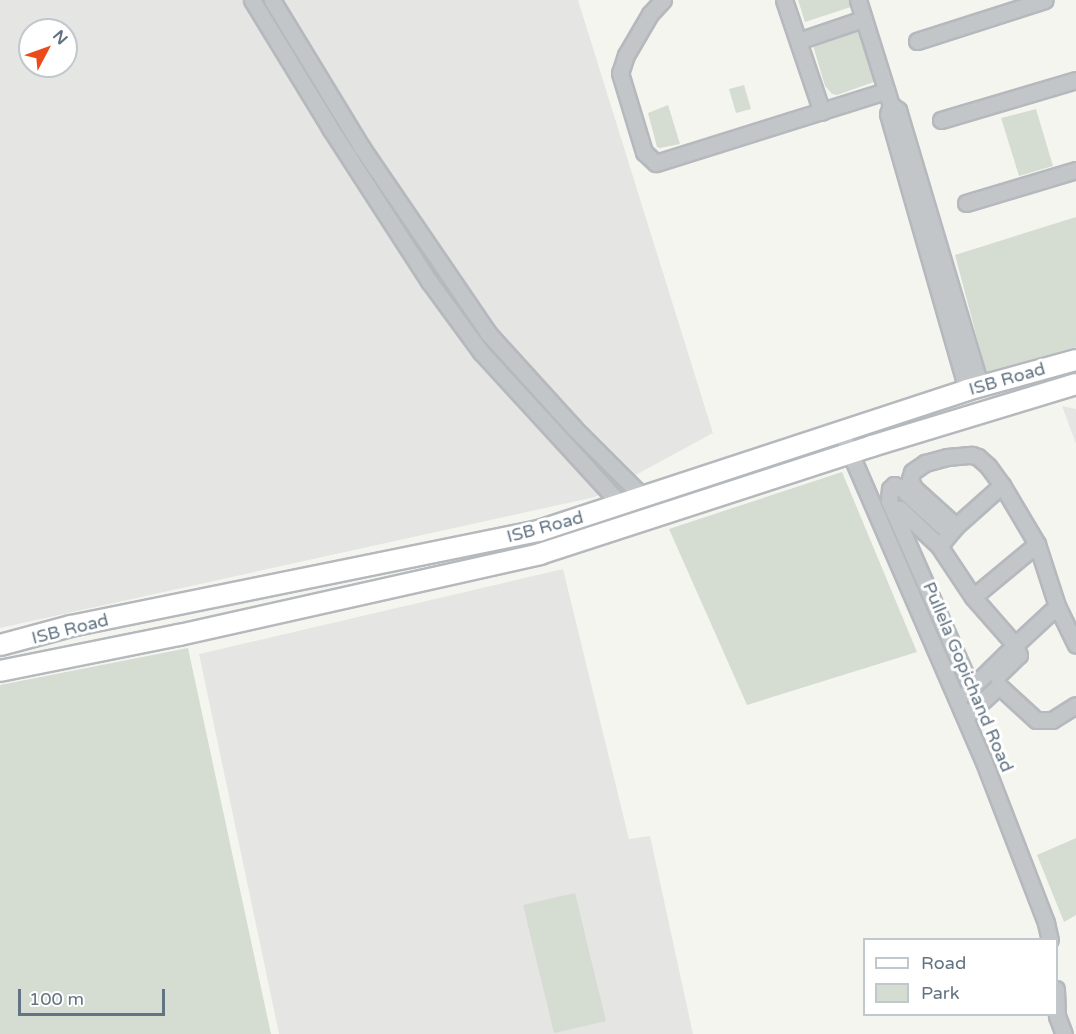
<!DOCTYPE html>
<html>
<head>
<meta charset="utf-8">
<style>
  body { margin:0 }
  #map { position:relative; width:1076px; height:1034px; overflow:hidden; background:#f5f5f0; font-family:"Varela Round",sans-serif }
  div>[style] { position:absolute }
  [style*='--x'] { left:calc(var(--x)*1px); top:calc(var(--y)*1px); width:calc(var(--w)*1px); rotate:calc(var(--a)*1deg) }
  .built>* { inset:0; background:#e5e6e4 }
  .green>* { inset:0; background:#d5dcd1 }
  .roads { filter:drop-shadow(2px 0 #b5b9bd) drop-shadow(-2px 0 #b5b9bd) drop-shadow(0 2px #b5b9bd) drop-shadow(0 -2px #b5b9bd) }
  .minor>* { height:15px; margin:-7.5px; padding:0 7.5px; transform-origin:7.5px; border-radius:7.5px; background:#c2c6c9 }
  .major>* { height:20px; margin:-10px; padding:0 10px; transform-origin:10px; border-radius:10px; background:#fff }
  span { translate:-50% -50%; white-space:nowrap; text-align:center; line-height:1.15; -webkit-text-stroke:6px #fff; paint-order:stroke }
  .street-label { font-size:18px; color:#627483 }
  .legend { position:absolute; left:863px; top:938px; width:195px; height:78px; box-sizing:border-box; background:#fff; border:2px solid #c0c7cd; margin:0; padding:8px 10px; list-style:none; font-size:18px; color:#627483 }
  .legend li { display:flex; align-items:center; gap:12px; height:30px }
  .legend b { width:30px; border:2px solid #c0c7cd }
  .north { position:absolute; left:18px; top:18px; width:60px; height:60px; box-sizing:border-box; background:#fff; border:2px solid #c0c7cd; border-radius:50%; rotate:49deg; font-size:16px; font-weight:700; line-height:24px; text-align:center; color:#627483 }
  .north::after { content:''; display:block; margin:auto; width:21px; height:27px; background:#eb4b1b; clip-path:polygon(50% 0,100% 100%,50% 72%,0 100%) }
  .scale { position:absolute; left:18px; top:989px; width:147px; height:27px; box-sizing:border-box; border:3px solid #627483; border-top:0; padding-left:8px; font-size:18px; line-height:21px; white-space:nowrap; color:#627483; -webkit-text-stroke:4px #fff; paint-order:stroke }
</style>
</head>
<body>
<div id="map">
  <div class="built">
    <i style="clip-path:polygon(evenodd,0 0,578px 0,713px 433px,595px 497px,0 628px,0 0,30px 30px,66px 30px,66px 66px,30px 66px,30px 30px)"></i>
    <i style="clip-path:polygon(1062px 406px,1076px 409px,1076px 444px)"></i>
    <i style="clip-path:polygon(563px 569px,629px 839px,650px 836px,693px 1034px,279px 1034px,199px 654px)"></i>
  </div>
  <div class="green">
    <i style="clip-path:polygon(798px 0,856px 0,857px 5px,805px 22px)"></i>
    <i style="clip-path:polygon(860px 27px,874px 82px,837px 95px,832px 94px,825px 86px,812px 42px)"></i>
    <i style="clip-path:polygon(744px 85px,751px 109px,736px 113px,729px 89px)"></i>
    <i style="clip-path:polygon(668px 105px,680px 144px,660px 148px,657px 147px,648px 113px)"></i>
    <i style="clip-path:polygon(1036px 109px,1053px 166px,1019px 176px,1001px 118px)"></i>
    <i style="clip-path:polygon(1076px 217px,1076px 347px,986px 372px,955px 255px)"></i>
    <i style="clip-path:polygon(842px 472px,917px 652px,747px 705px,669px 529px)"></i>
    <i style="clip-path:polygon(188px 648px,271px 1034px,0 1034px,0 685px)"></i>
    <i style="clip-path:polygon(1076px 838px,1076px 915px,1064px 922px,1037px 855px)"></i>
    <i style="clip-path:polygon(575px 893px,606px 1021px,554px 1033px,523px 905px)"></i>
  </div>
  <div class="roads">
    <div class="minor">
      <i style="--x:252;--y:0;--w:150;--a:58.6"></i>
      <i style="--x:330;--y:128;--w:182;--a:57.1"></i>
      <i style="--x:429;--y:281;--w:88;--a:53.8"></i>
      <i style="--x:481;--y:352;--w:207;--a:47.5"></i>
      <i style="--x:272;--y:0;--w:173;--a:58.7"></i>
      <i style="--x:362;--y:148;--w:224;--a:55.7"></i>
      <i style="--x:488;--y:333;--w:128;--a:47.8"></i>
      <i style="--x:574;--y:428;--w:98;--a:45"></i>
      <i style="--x:663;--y:0;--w:19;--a:133"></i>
      <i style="--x:650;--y:14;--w:48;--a:120.3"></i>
      <i style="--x:626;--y:55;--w:19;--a:108"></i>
      <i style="--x:620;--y:73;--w:83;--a:73.1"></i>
      <i style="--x:644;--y:152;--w:16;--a:43"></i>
      <i style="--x:656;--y:163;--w:241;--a:-17.4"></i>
      <i style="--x:784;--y:0;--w:118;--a:71.3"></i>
      <i style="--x:858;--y:0;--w:110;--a:72.6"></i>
      <i style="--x:891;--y:105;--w:9;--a:36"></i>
      <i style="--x:898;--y:110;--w:290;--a:73.4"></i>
      <i style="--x:798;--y:41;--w:69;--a:-18.7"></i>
      <i style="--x:917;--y:41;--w:134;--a:-17.8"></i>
      <i style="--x:891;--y:105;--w:9;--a:108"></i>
      <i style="--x:888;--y:114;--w:287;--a:74"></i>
      <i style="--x:941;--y:120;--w:141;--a:-16.5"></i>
      <i style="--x:966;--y:203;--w:115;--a:-16.7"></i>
      <i style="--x:842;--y:434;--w:357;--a:66.6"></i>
      <i style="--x:984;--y:762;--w:173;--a:68.9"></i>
      <i style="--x:1046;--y:923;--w:17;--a:77"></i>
      <i style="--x:972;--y:455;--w:6;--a:18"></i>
      <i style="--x:978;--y:457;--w:13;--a:42"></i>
      <i style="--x:988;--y:466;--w:24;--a:54"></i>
      <i style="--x:1002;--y:485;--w:62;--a:138.3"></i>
      <i style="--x:956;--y:526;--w:57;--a:-137.9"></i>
      <i style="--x:914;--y:488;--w:10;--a:-114"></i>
      <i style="--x:910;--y:479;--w:7;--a:-74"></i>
      <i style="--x:912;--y:472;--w:16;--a:-35"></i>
      <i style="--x:925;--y:463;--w:23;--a:-15"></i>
      <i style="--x:947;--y:457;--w:25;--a:-5"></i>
      <i style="--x:1002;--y:485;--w:69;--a:59.3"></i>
      <i style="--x:1037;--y:544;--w:65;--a:72.1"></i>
      <i style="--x:1057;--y:606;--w:43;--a:64"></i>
      <i style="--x:894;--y:511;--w:6;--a:-18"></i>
      <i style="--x:900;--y:509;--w:54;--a:43.5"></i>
      <i style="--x:942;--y:526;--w:57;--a:-137.1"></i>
      <i style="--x:900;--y:487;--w:6;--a:-162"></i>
      <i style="--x:894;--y:485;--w:6;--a:135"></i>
      <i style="--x:890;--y:489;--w:12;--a:95"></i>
      <i style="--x:889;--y:501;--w:204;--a:66.3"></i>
      <i style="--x:956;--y:526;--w:26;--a:130"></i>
      <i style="--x:939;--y:546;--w:61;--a:56.3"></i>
      <i style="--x:973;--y:597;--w:83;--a:-39.6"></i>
      <i style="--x:973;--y:597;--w:64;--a:48.8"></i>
      <i style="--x:1015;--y:645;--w:57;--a:-42.9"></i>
      <i style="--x:997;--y:676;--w:30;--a:-44"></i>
      <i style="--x:1019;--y:655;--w:11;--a:-112"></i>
      <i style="--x:966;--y:693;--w:63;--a:-44.4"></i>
      <i style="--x:965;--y:717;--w:46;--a:-42.4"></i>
      <i style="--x:999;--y:686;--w:50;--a:42.6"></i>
      <i style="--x:1036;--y:720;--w:16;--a:0"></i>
      <i style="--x:1052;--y:720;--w:28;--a:-32"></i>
      <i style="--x:1056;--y:989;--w:27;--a:88"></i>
      <i style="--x:1057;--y:1016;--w:19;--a:69"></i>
    </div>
    <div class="major">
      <i style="--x:0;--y:645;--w:73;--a:-15"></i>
      <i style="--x:71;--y:626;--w:478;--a:-11.5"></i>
      <i style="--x:539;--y:531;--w:451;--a:-18.2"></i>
      <i style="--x:967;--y:390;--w:113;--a:-15.4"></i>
      <i style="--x:0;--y:671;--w:183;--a:-11.4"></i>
      <i style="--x:179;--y:635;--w:370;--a:-12.6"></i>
      <i style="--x:540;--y:554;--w:349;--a:-18"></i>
      <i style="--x:872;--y:446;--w:213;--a:-16.9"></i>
    </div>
  </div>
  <div class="street-label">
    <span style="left:1007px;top:379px;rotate:-16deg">ISB Road</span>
    <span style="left:545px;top:527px;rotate:-15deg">ISB Road</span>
    <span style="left:70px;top:629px;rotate:-14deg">ISB Road</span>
    <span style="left:968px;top:677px;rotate:67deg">Pullela Gopichand Road</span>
  </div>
  <ul class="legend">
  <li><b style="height:8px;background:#fff"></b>Road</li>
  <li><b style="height:16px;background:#d5dcd1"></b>Park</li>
  </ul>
  <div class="north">N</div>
  <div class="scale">100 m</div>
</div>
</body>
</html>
